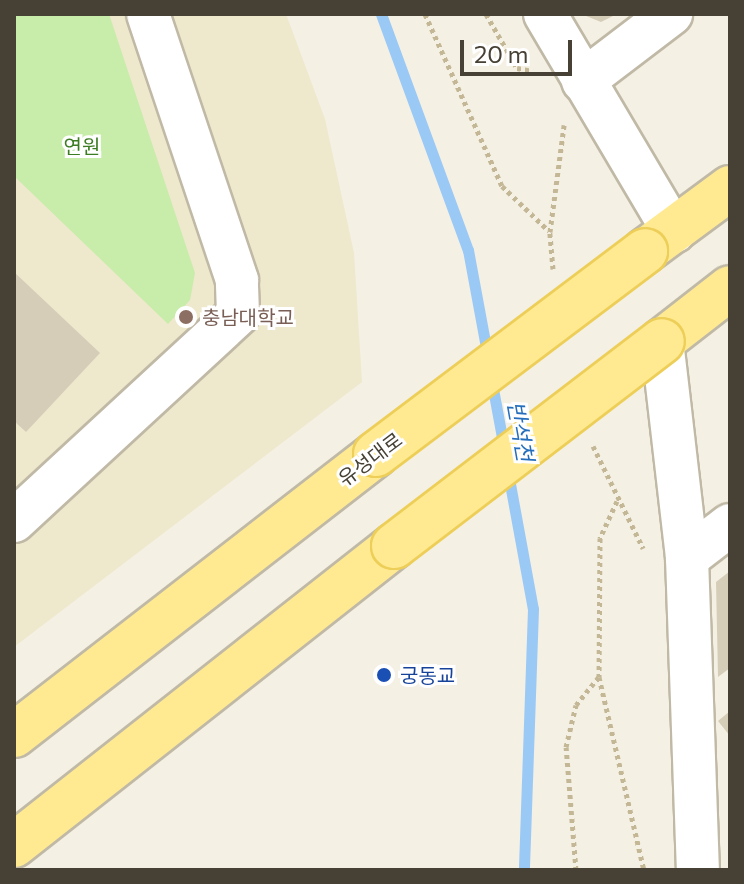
<!DOCTYPE html>
<html>
<head>
<meta charset="utf-8">
<style>
  body { margin:0 }
  #map { position:relative; width:744px; height:884px; overflow:hidden; background:#f4f0e4; font-family:Commissioner,"Noto Sans KR",sans-serif }
  div>[style] { position:absolute }
  [style*='--x'] { left:calc(var(--x)*1px); top:calc(var(--y)*1px); width:calc(var(--w)*1px); rotate:calc(var(--a)*1deg) }
  .education>* { inset:0; background:#eee8cd }
  .green>* { inset:0; background:#c8eca9 }
  .stream>* { height:11px; margin:-5.5px; padding:0 5.5px; transform-origin:5.5px; border-radius:5.5px; background:#9bc9f6 }
  .building>* { inset:0; background:#d6cdb9 }
  .path>* { height:5px; margin-top:-2.5px; transform-origin:0; background:repeating-linear-gradient(90deg,#c3b796 0 4px,transparent 0 8px) }
  .roads { filter:drop-shadow(2px 0 #c0b9a6) drop-shadow(-2px 0 #c0b9a6) drop-shadow(0 2px #c0b9a6) drop-shadow(0 -2px #c0b9a6) }
  .minor>* { height:42px; margin:-21px; padding:0 21px; transform-origin:21px; border-radius:21px; background:#fff }
  .major>* { height:44px; margin:-22px; padding:0 22px; transform-origin:22px; border-radius:22px; background:#ffea92 }
  .bridges { filter:drop-shadow(2px 0 #edce58) drop-shadow(-2px 0 #edce58) drop-shadow(0 2px #edce58) drop-shadow(0 -2px #edce58) }
  .major-bridge>* { height:44px; margin:-22px; padding:0 22px; transform-origin:22px; border-radius:22px; background:#ffea92 }
  .dots>* { width:22px; height:22px; translate:-50% -50%; box-sizing:border-box; border:4px solid #fff; border-radius:50% }
  span { translate:-50% -50%; white-space:nowrap; text-align:center; line-height:1.15; -webkit-text-stroke:6px #fff; paint-order:stroke }
  .park-label { font-size:20px; color:#3c7d22 }
  .education-label { font-size:20px; color:#785e54 }
  .left { translate:0 -50%; text-align:left }
  .street-label { font-size:20px; color:#464134 }
  .transit-label { font-size:20px; color:#164399 }
  .water-label { font-size:22px; color:#246ebb; font-style:italic }
  .frame { position:absolute; inset:0; border:16px solid #464134; pointer-events:none }
  .scale { position:absolute; left:460px; top:40px; width:112px; height:36px; box-sizing:border-box; border:4px solid #464134; border-top:0; padding-left:10px; font-size:24px; line-height:28px; white-space:nowrap; color:#464134; -webkit-text-stroke:6px #fff; paint-order:stroke }
</style>
</head>
<body>
<div id="map">
  <div class="education">
    <i style="clip-path:polygon(14px 14px,286px 14px,325px 119px,354px 253px,362px 382px,14px 647px)"></i>
  </div>
  <div class="green">
    <i style="clip-path:polygon(14px 14px,109px 14px,195px 273px,190px 300px,168px 324px,14px 176px)"></i>
  </div>
  <div class="stream">
    <i style="--x:381;--y:14;--w:252;--a:69.8"></i>
    <i style="--x:468;--y:250;--w:110;--a:79.5"></i>
    <i style="--x:491;--y:378;--w:71;--a:79.5"></i>
    <i style="--x:508;--y:473;--w:138;--a:79.6"></i>
    <i style="--x:533;--y:609;--w:261;--a:92"></i>
  </div>
  <div class="building">
    <i style="clip-path:polygon(581px 14px,617px 14px,601px 22px)"></i>
    <i style="clip-path:polygon(14px 272px,100px 353px,26px 432px,14px 421px)"></i>
    <i style="clip-path:polygon(730px 571px,730px 668px,718px 677px,716px 582px)"></i>
    <i style="clip-path:polygon(730px 711px,730px 736px,718px 721px)"></i>
  </div>
  <div class="path">
    <i style="--x:425;--y:14;--w:188;--a:65.9"></i>
    <i style="--x:502;--y:186;--w:65;--a:43.8"></i>
    <i style="--x:486;--y:14;--w:62;--a:60.1"></i>
    <i style="--x:517;--y:68;--w:16;--a:11"></i>
    <i style="--x:553;--y:269;--w:37;--a:-95"></i>
    <i style="--x:550;--y:232;--w:108;--a:-82.5"></i>
    <i style="--x:593;--y:446;--w:114;--a:63.9"></i>
    <i style="--x:617;--y:501;--w:41;--a:114.7"></i>
    <i style="--x:600;--y:538;--w:139;--a:90.4"></i>
    <i style="--x:599;--y:677;--w:198;--a:76.9"></i>
    <i style="--x:576;--y:870;--w:123;--a:-94.6"></i>
    <i style="--x:566;--y:747;--w:43;--a:-76.6"></i>
    <i style="--x:576;--y:705;--w:36;--a:-51"></i>
  </div>
  <div class="roads">
    <div class="minor">
      <i style="--x:545;--y:14;--w:253;--a:59.4"></i>
      <i style="--x:583;--y:81;--w:111;--a:-37.3"></i>
      <i style="--x:662;--y:341;--w:218;--a:83.4"></i>
      <i style="--x:687;--y:558;--w:312;--a:88"></i>
      <i style="--x:14;--y:521;--w:305;--a:-42.7"></i>
      <i style="--x:238;--y:314;--w:34;--a:-92"></i>
      <i style="--x:237;--y:280;--w:280;--a:-108.5"></i>
      <i style="--x:687;--y:558;--w:54;--a:-37.5"></i>
    </div>
    <div class="major">
      <i style="--x:645;--y:251;--w:106;--a:-36.5"></i>
      <i style="--x:662;--y:341;--w:86;--a:-37.9"></i>
      <i style="--x:14;--y:735;--w:458;--a:-37.8"></i>
      <i style="--x:14;--y:845;--w:484;--a:-38.2"></i>
    </div>
  </div>
  <div class="bridges">
    <div class="major-bridge">
      <i style="--x:376;--y:454;--w:337;--a:-37"></i>
      <i style="--x:394;--y:546;--w:337;--a:-37.4"></i>
    </div>
  </div>
  <div class="dots">
    <i style="left:186px;top:317px;background:#8d6e63"></i>
    <i style="left:384px;top:675px;background:#1a4fb4"></i>
  </div>
  <div class="park-label">
    <span style="left:82px;top:146px">연원</span>
  </div>
  <div class="education-label">
    <span class="left" style="left:202px;top:317px">충남대학교</span>
  </div>
  <div class="street-label">
    <span style="left:370px;top:459px;rotate:-37deg">유성대로</span>
  </div>
  <div class="transit-label">
    <span class="left" style="left:400px;top:675px">궁동교</span>
  </div>
  <div class="water-label">
    <span style="left:521px;top:431px;rotate:80deg">반석천</span>
  </div>
  <div class="frame"></div>
  <div class="scale">20 m</div>
</div>
</body>
</html>
